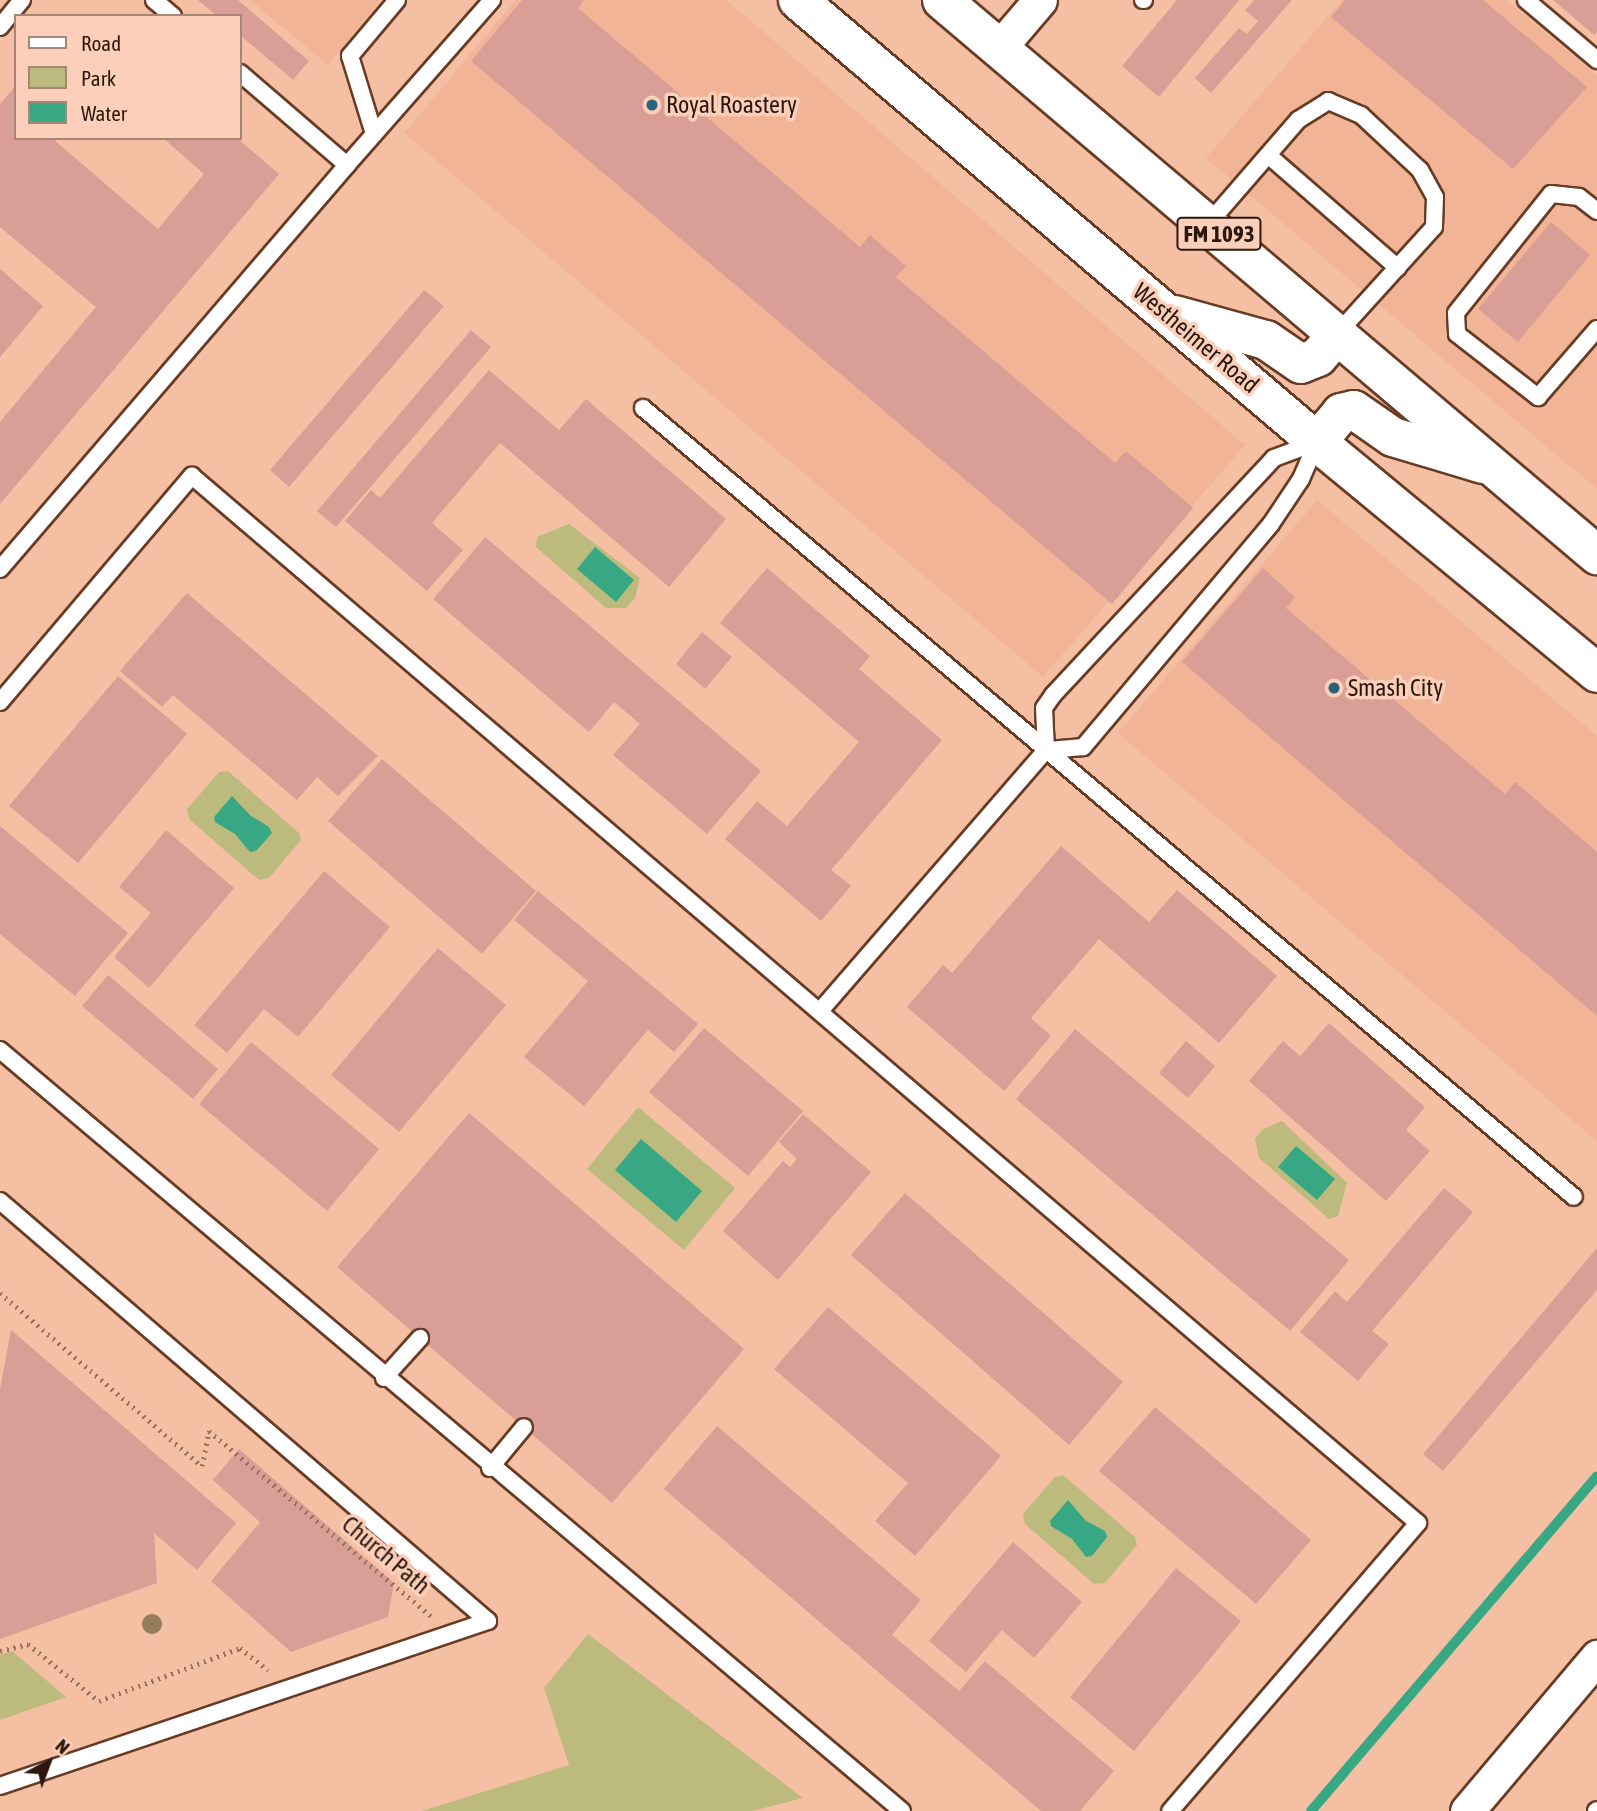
<!DOCTYPE html>
<html>
<head>
<meta charset="utf-8">
<style>
  body { margin:0 }
  #map { position:relative; width:1597px; height:1811px; overflow:hidden; background:#f5bfa4; font-family:"Asap Condensed",sans-serif }
  div>[style] { position:absolute }
  [style*='--x'] { left:calc(var(--x)*1px); top:calc(var(--y)*1px); width:calc(var(--w)*1px); rotate:calc(var(--a)*1deg) }
  .built>* { inset:0; background:#f1b496 }
  .green>* { inset:0; background:#bcbb7d }
  .water>* { inset:0; background:#38a884 }
  .stream>* { height:10px; margin:-5px; padding:0 5px; transform-origin:5px; border-radius:5px; background:#38a884 }
  .building>* { inset:0; background:#d99e96 }
  .path>* { height:4.5px; margin-top:-2.25px; transform-origin:0; background:repeating-linear-gradient(90deg,#997360 0 2px,transparent 0 7px) }
  .roads { filter:drop-shadow(2px 0 #683b24) drop-shadow(-2px 0 #683b24) drop-shadow(0 2px #683b24) drop-shadow(0 -2px #683b24) }
  .lane>* { height:16px; margin:-8px; padding:0 8px; transform-origin:8px; border-radius:8px; background:#fff }
  .street>* { height:33px; margin:-16.5px; padding:0 16.5px; transform-origin:16.5px; border-radius:16.5px; background:#fff }
  .primary>* { height:38px; margin:-19px; padding:0 19px; transform-origin:19px; border-radius:19px; background:#fff }
  .trees>* { width:20px; height:20px; margin:-10px; border-radius:50%; background:#957c5a }
  .dots>* { width:19px; height:19px; translate:-50% -50%; box-sizing:border-box; border:4px solid #fbcfb9; border-radius:50% }
  span { translate:-50% -50%; white-space:nowrap; text-align:center; line-height:1.15; -webkit-text-stroke:7px #fbcfb9; paint-order:stroke }
  .shield-label span { padding:2px 5px; background:#fbcfb9; border:2px solid; border-radius:5px; -webkit-text-stroke-width:0 }
  .shield-label { font-size:23px; color:#2c180e; font-weight:700 }
  .poi-label { font-size:24px; color:#2c180e }
  .left { translate:0 -50%; text-align:left }
  .street-label { font-size:24px; color:#2c180e }
  .legend { position:absolute; left:14px; top:14px; width:228px; height:126px; box-sizing:border-box; background:#fbcfb9; border:2px solid #a88675; margin:0; padding:9px 12px; list-style:none; font-size:21px; color:#2c180e }
  .legend li { display:flex; align-items:center; gap:14px; height:35px }
  .legend b { width:35px; border:2px solid #a88675 }
  .north { position:absolute; left:14px; top:1727px; width:70px; height:70px; -webkit-text-stroke:5px #fbcfb9; paint-order:stroke; rotate:41deg; font-size:19px; font-weight:700; line-height:28px; text-align:center; color:#2c180e }
  .north::after { content:''; display:block; margin:auto; width:24px; height:32px; background:#2c180e; clip-path:polygon(50% 0,100% 100%,50% 72%,0 100%) }
</style>
</head>
<body>
<div id="map">
  <div class="built">
    <i style="clip-path:polygon(250px 0,381px 0,328px 65px)"></i>
    <i style="clip-path:polygon(516px 0,726px 0,1245px 445px,1043px 677px,404px 133px)"></i>
    <i style="clip-path:polygon(1342px 0,1506px 0,1597px 76px,1597px 489px,1206px 158px)"></i>
    <i style="clip-path:polygon(1317px 500px,1597px 736px,1597px 1141px,1118px 733px)"></i>
  </div>
  <div class="green">
    <i style="clip-path:polygon(569px 524px,640px 578px,635px 598px,626px 608px,606px 608px,536px 547px,537px 537px)"></i>
    <i style="clip-path:polygon(228px 771px,299px 833px,301px 840px,269px 878px,259px 880px,189px 819px,187px 809px,219px 772px)"></i>
    <i style="clip-path:polygon(638px 1107px,735px 1188px,684px 1250px,587px 1169px)"></i>
    <i style="clip-path:polygon(1282px 1121px,1347px 1183px,1338px 1216px,1329px 1219px,1259px 1158px,1255px 1139px,1263px 1129px)"></i>
    <i style="clip-path:polygon(1063px 1475px,1135px 1537px,1137px 1545px,1105px 1583px,1094px 1584px,1025px 1524px,1023px 1514px,1055px 1477px)"></i>
    <i style="clip-path:polygon(588px 1634px,803px 1798px,752px 1811px,422px 1811px,569px 1765px,544px 1688px)"></i>
    <i style="clip-path:polygon(12px 1651px,66px 1697px,0 1720px,0 1655px)"></i>
  </div>
  <div class="water">
    <i style="clip-path:polygon(595px 547px,634px 580px,616px 602px,577px 569px)"></i>
    <i style="clip-path:polygon(232px 796px,251px 816px,269px 827px,272px 833px,256px 851px,250px 852px,235px 834px,215px 822px,214px 817px)"></i>
    <i style="clip-path:polygon(641px 1139px,702px 1191px,676px 1222px,615px 1170px)"></i>
    <i style="clip-path:polygon(1296px 1146px,1335px 1179px,1317px 1200px,1278px 1167px)"></i>
    <i style="clip-path:polygon(1068px 1500px,1086px 1521px,1105px 1531px,1107px 1537px,1092px 1556px,1086px 1557px,1072px 1539px,1051px 1526px,1050px 1521px)"></i>
  </div>
  <div class="stream">
    <i style="--x:1311;--y:1811;--w:440;--a:-49.5"></i>
  </div>
  <div class="building">
    <i style="clip-path:polygon(198px 0,238px 0,309px 61px,293px 80px,240px 35px,240px 16px,217px 16px)"></i>
    <i style="clip-path:polygon(522px 0,584px 0,578px 8px,860px 247px,870px 235px,906px 266px,896px 277px,1115px 463px,1126px 451px,1193px 508px,1112px 604px,471px 61px)"></i>
    <i style="clip-path:polygon(1177px 0,1239px 0,1159px 97px,1122px 66px)"></i>
    <i style="clip-path:polygon(1254px 0,1292px 0,1211px 93px,1195px 78px,1239px 28px,1247px 34px,1258px 21px,1245px 10px)"></i>
    <i style="clip-path:polygon(1345px 0,1483px 0,1587px 87px,1513px 169px,1331px 17px)"></i>
    <i style="clip-path:polygon(1553px 0,1597px 0,1597px 32px,1594px 35px)"></i>
    <i style="clip-path:polygon(16px 85px,16px 138px,52px 138px,158px 229px,204px 174px,163px 138px,237px 138px,279px 174px,0 504px,0 422px,96px 307px,0 227px,0 104px)"></i>
    <i style="clip-path:polygon(1551px 222px,1590px 255px,1518px 342px,1478px 309px)"></i>
    <i style="clip-path:polygon(0 269px,43px 306px,0 357px)"></i>
    <i style="clip-path:polygon(424px 290px,444px 306px,289px 487px,270px 470px)"></i>
    <i style="clip-path:polygon(471px 330px,491px 347px,336px 527px,317px 511px)"></i>
    <i style="clip-path:polygon(489px 370px,559px 430px,586px 399px,726px 519px,669px 587px,500px 443px,432px 523px,463px 550px,427px 591px,345px 521px,371px 490px,380px 498px)"></i>
    <i style="clip-path:polygon(485px 537px,761px 771px,707px 834px,613px 755px,640px 724px,614px 702px,589px 732px,433px 599px)"></i>
    <i style="clip-path:polygon(767px 568px,870px 656px,859px 669px,942px 740px,831px 870px,851px 886px,821px 921px,725px 839px,757px 801px,787px 826px,859px 742px,720px 623px)"></i>
    <i style="clip-path:polygon(1263px 568px,1295px 597px,1286px 608px,1505px 794px,1515px 782px,1597px 852px,1597px 1016px,1182px 662px)"></i>
    <i style="clip-path:polygon(187px 593px,378px 756px,338px 796px,317px 777px,297px 800px,173px 695px,162px 707px,120px 671px)"></i>
    <i style="clip-path:polygon(702px 632px,732px 657px,705px 689px,676px 664px)"></i>
    <i style="clip-path:polygon(118px 676px,187px 734px,78px 863px,9px 806px)"></i>
    <i style="clip-path:polygon(382px 759px,536px 891px,482px 954px,328px 821px)"></i>
    <i style="clip-path:polygon(0 826px,128px 933px,75px 996px,0 934px)"></i>
    <i style="clip-path:polygon(166px 830px,234px 888px,149px 988px,114px 957px,151px 913px,119px 887px)"></i>
    <i style="clip-path:polygon(1061px 846px,1149px 922px,1177px 890px,1277px 976px,1219px 1043px,1099px 939px,1031px 1018px,1051px 1036px,1004px 1091px,907px 1007px,943px 965px,952px 973px)"></i>
    <i style="clip-path:polygon(324px 871px,390px 927px,298px 1037px,264px 1009px,227px 1053px,194px 1025px)"></i>
    <i style="clip-path:polygon(538px 891px,698px 1024px,674px 1052px,648px 1030px,584px 1106px,524px 1057px,588px 981px,514px 920px)"></i>
    <i style="clip-path:polygon(438px 948px,506px 1005px,399px 1132px,331px 1075px)"></i>
    <i style="clip-path:polygon(108px 975px,218px 1069px,193px 1099px,82px 1006px)"></i>
    <i style="clip-path:polygon(1329px 1023px,1425px 1107px,1406px 1130px,1430px 1151px,1386px 1201px,1249px 1081px,1283px 1041px,1300px 1056px)"></i>
    <i style="clip-path:polygon(704px 1028px,803px 1111px,748px 1176px,649px 1092px)"></i>
    <i style="clip-path:polygon(1075px 1029px,1349px 1260px,1290px 1331px,1016px 1099px)"></i>
    <i style="clip-path:polygon(1186px 1041px,1215px 1066px,1188px 1098px,1159px 1073px)"></i>
    <i style="clip-path:polygon(251px 1042px,379px 1149px,327px 1211px,199px 1104px)"></i>
    <i style="clip-path:polygon(469px 1113px,744px 1349px,612px 1503px,337px 1267px)"></i>
    <i style="clip-path:polygon(803px 1114px,871px 1172px,778px 1280px,723px 1231px,783px 1161px,790px 1167px,797px 1159px,779px 1142px)"></i>
    <i style="clip-path:polygon(1444px 1188px,1473px 1212px,1372px 1331px,1389px 1344px,1358px 1381px,1300px 1332px,1335px 1291px,1347px 1302px)"></i>
    <i style="clip-path:polygon(905px 1193px,1123px 1382px,1069px 1445px,851px 1255px)"></i>
    <i style="clip-path:polygon(1597px 1248px,1597px 1290px,1443px 1471px,1423px 1454px)"></i>
    <i style="clip-path:polygon(828px 1307px,1001px 1456px,915px 1556px,875px 1521px,908px 1483px,774px 1369px)"></i>
    <i style="clip-path:polygon(11px 1330px,236px 1523px,197px 1570px,154px 1533px,157px 1583px,0 1639px,0 1389px)"></i>
    <i style="clip-path:polygon(1155px 1407px,1311px 1540px,1256px 1604px,1099px 1471px)"></i>
    <i style="clip-path:polygon(717px 1426px,921px 1600px,892px 1635px,959px 1691px,985px 1661px,1114px 1771px,1080px 1811px,1041px 1811px,664px 1489px)"></i>
    <i style="clip-path:polygon(239px 1449px,394px 1583px,388px 1617px,291px 1652px,211px 1581px,260px 1522px,213px 1480px)"></i>
    <i style="clip-path:polygon(1013px 1542px,1082px 1602px,1034px 1658px,1002px 1630px,966px 1672px,929px 1641px)"></i>
    <i style="clip-path:polygon(1176px 1568px,1241px 1621px,1134px 1751px,1070px 1697px)"></i>
  </div>
  <div class="path">
    <i style="--x:0;--y:1293;--w:266;--a:40.6"></i>
    <i style="--x:202;--y:1466;--w:36;--a:-79"></i>
    <i style="--x:209;--y:1431;--w:289;--a:39.8"></i>
    <i style="--x:0;--y:1651;--w:29;--a:-14"></i>
    <i style="--x:28;--y:1644;--w:91;--a:38.8"></i>
    <i style="--x:99;--y:1701;--w:151;--a:-20.6"></i>
    <i style="--x:240;--y:1648;--w:36;--a:38"></i>
  </div>
  <div class="roads">
    <div class="lane">
      <i style="--x:154;--y:0;--w:25;--a:40"></i>
      <i style="--x:1143;--y:0;--w:1;--a:0"></i>
      <i style="--x:1526;--y:0;--w:93;--a:40.2"></i>
      <i style="--x:0;--y:27;--w:35;--a:-51"></i>
      <i style="--x:374;--y:134;--w:82;--a:-107.1"></i>
      <i style="--x:350;--y:56;--w:73;--a:-50"></i>
      <i style="--x:1268;--y:155;--w:172;--a:41"></i>
      <i style="--x:347;--y:165;--w:220;--a:-48.7"></i>
      <i style="--x:1597;--y:211;--w:23;--a:-142"></i>
      <i style="--x:1579;--y:197;--w:28;--a:-174"></i>
      <i style="--x:1551;--y:194;--w:152;--a:128.6"></i>
      <i style="--x:1456;--y:313;--w:21;--a:87"></i>
      <i style="--x:1457;--y:334;--w:103;--a:37.9"></i>
      <i style="--x:1538;--y:397;--w:90;--a:-49.1"></i>
      <i style="--x:1208;--y:224;--w:138;--a:-49.1"></i>
      <i style="--x:1298;--y:120;--w:36;--a:-32"></i>
      <i style="--x:1328;--y:101;--w:36;--a:23"></i>
      <i style="--x:1361;--y:115;--w:81;--a:43"></i>
      <i style="--x:1420;--y:170;--w:31;--a:61"></i>
      <i style="--x:1435;--y:197;--w:30;--a:92"></i>
      <i style="--x:1434;--y:227;--w:143;--a:132.2"></i>
      <i style="--x:643;--y:408;--w:1220;--a:40.28"></i>
      <i style="--x:0;--y:569;--w:533;--a:-49.34"></i>
      <i style="--x:347;--y:165;--w:141;--a:-139.3"></i>
      <i style="--x:0;--y:702;--w:297;--a:-49.7"></i>
      <i style="--x:192;--y:476;--w:1612;--a:40.5"></i>
      <i style="--x:1418;--y:1523;--w:380;--a:130.7"></i>
      <i style="--x:820;--y:1011;--w:345;--a:-49.1"></i>
      <i style="--x:1046;--y:750;--w:42;--a:-92.7"></i>
      <i style="--x:1044;--y:708;--w:16;--a:-55"></i>
      <i style="--x:1053;--y:695;--w:324;--a:-47"></i>
      <i style="--x:1274;--y:458;--w:46;--a:-20.4"></i>
      <i style="--x:1317;--y:442;--w:40;--a:113.4"></i>
      <i style="--x:1301;--y:479;--w:54;--a:123.7"></i>
      <i style="--x:1271;--y:524;--w:292;--a:130.1"></i>
      <i style="--x:1083;--y:747;--w:37;--a:175"></i>
      <i style="--x:0;--y:1050;--w:1180;--a:40.15"></i>
      <i style="--x:0;--y:1201;--w:644;--a:40.72"></i>
      <i style="--x:488;--y:1621;--w:515;--a:161.32"></i>
      <i style="--x:384;--y:1378;--w:54;--a:-48"></i>
      <i style="--x:490;--y:1468;--w:53;--a:-50.3"></i>
      <i style="--x:1596;--y:1811;--w:1;--a:-45"></i>
    </div>
    <div class="street">
      <i style="--x:999;--y:48;--w:63;--a:-49.5"></i>
      <i style="--x:1467;--y:1811;--w:202;--a:-49.8"></i>
    </div>
    <div class="primary">
      <i style="--x:798;--y:0;--w:682;--a:40.42"></i>
      <i style="--x:1317;--y:442;--w:363;--a:39.5"></i>
      <i style="--x:942;--y:0;--w:859;--a:40.28"></i>
      <i style="--x:1175;--y:315;--w:94;--a:15.4"></i>
      <i style="--x:1266;--y:340;--w:42;--a:34.4"></i>
      <i style="--x:1301;--y:364;--w:18;--a:-22"></i>
      <i style="--x:1318;--y:357;--w:31;--a:-50"></i>
      <i style="--x:1317;--y:442;--w:38;--a:-50"></i>
      <i style="--x:1341;--y:413;--w:13;--a:-13"></i>
      <i style="--x:1354;--y:410;--w:47;--a:34.7"></i>
      <i style="--x:1393;--y:437;--w:94;--a:16.7"></i>
    </div>
  </div>
  <div class="trees">
    <i style="left:152px;top:1624px"></i>
  </div>
  <div class="dots">
    <i style="left:652px;top:105px;background:#266279"></i>
    <i style="left:1334px;top:688px;background:#266279"></i>
  </div>
  <div class="shield-label">
    <span style="left:1219px;top:234px">FM 1093</span>
  </div>
  <div class="poi-label">
    <span class="left" style="left:666px;top:105px">Royal Roastery</span>
    <span class="left" style="left:1348px;top:688px">Smash City</span>
  </div>
  <div class="street-label">
    <span style="left:1196px;top:338px;rotate:40deg">Westheimer Road</span>
    <span style="left:386px;top:1555px;rotate:40deg">Church Path</span>
  </div>
  <ul class="legend">
  <li><b style="height:9px;background:#fff"></b>Road</li>
  <li><b style="height:19px;background:#bcbb7d"></b>Park</li>
  <li><b style="height:19px;background:#38a884"></b>Water</li>
  </ul>
  <div class="north">N</div>
</div>
</body>
</html>
